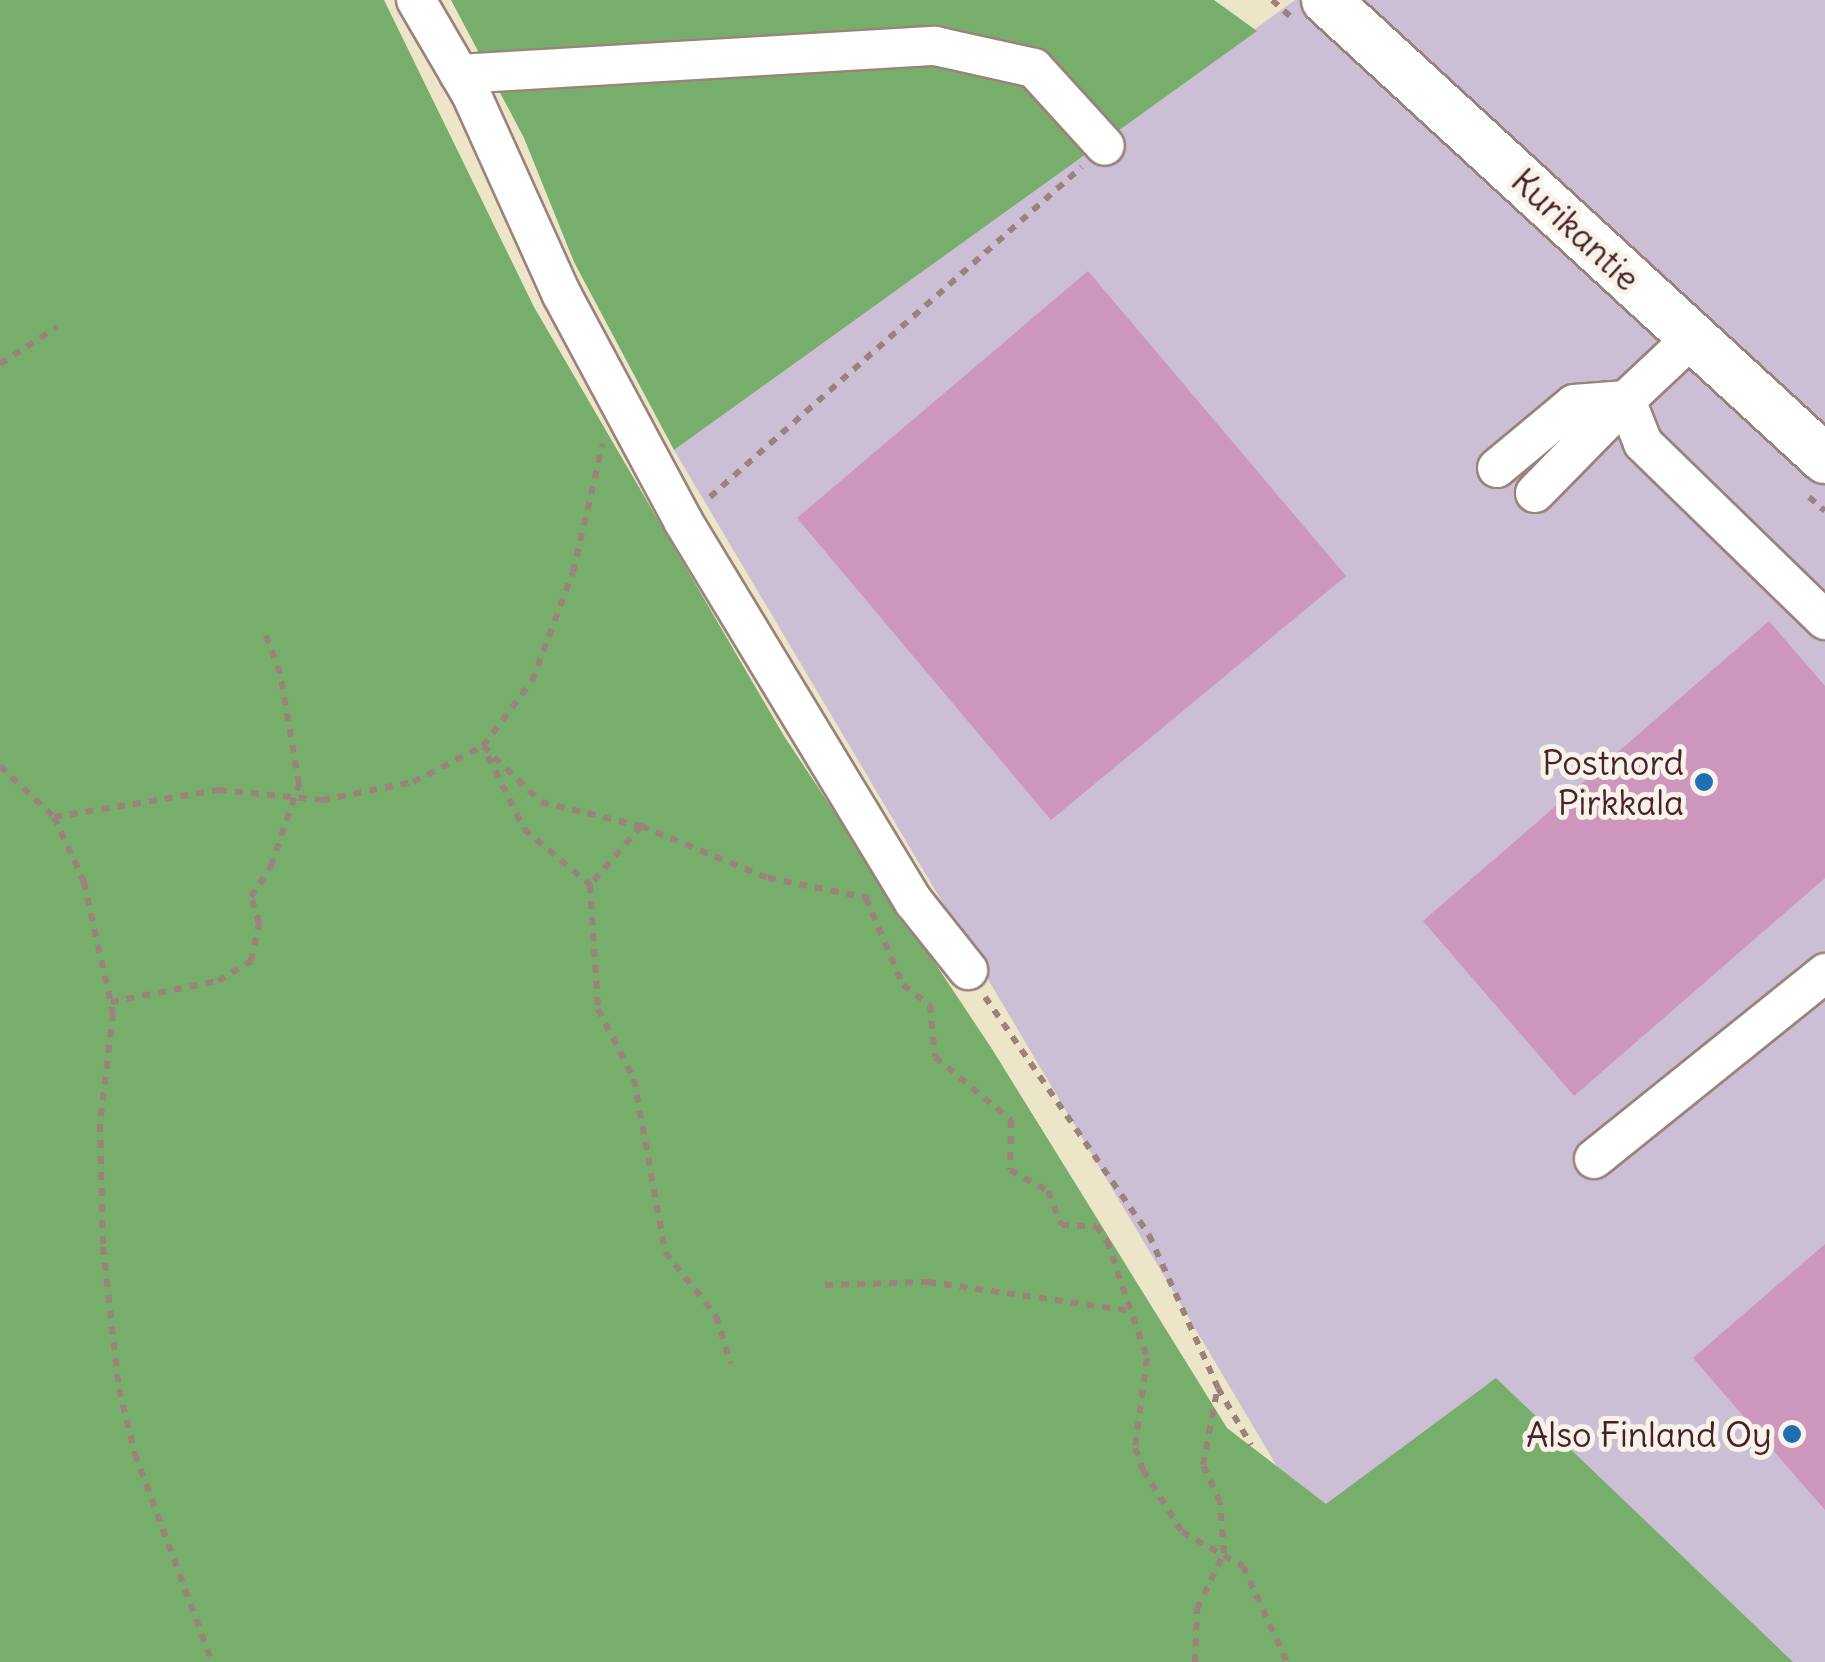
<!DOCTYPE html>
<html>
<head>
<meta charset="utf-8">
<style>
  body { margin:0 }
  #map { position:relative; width:1825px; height:1662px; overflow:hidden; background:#ece5c8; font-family:Delius,sans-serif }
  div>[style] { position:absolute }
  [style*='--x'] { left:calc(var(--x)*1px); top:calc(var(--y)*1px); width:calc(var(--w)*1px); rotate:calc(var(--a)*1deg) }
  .industrial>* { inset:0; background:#ccbed4 }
  .forest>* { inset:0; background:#78ae6b }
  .building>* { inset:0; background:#cd97bd }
  .path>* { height:6px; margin-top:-3px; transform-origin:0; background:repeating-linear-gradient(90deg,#9b827a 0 8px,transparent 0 16px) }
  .roads { filter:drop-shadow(2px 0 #9b827a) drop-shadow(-2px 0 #9b827a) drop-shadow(0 2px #9b827a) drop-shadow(0 -2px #9b827a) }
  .minor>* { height:38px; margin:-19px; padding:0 19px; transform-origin:19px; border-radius:19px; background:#fff }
  .major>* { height:48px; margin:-24px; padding:0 24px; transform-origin:24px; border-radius:24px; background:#fff }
  .dots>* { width:28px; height:28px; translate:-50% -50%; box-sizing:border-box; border:5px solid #f7f3e8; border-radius:50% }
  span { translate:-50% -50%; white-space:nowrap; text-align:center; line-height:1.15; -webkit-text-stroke:10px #f7f3e8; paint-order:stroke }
  .street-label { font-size:35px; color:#4a1f2b }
  .poi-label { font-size:35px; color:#4a1f2b }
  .right { translate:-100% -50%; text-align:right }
</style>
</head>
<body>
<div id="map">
  <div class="industrial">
    <i style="clip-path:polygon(1295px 0,1825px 0,1825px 1662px,1393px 1662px,674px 450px)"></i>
  </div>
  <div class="forest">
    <i style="clip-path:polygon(0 0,384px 0,534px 307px,784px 736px,992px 1049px,1227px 1428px,1326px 1504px,1496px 1378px,1793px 1662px,0 1662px)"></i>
    <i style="clip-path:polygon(451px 0,1214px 0,1257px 31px,674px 450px,574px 262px,524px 138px)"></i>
  </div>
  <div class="building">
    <i style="clip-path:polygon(1088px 271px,1346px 576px,1051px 820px,797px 518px)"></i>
    <i style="clip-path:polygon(1769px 621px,1825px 686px,1825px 878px,1574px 1096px,1423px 921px)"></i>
    <i style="clip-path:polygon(1825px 1244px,1825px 1510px,1693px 1358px)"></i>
  </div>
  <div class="path">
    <i style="--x:1272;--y:0;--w:24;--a:42"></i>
    <i style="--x:0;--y:364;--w:68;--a:-33"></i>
    <i style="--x:710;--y:497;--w:497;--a:-41.6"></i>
    <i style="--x:1809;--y:497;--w:21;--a:41"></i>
    <i style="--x:483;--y:746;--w:81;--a:44"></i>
    <i style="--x:541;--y:802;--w:103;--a:13.5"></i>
    <i style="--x:641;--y:826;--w:137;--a:22.3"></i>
    <i style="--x:768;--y:878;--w:103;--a:11.2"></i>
    <i style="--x:488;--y:756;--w:81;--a:63.7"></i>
    <i style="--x:524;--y:829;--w:87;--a:40.3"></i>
    <i style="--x:0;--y:766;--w:74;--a:43.4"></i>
    <i style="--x:54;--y:817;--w:72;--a:65.2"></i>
    <i style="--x:84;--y:882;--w:134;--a:77.5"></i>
    <i style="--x:113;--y:1013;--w:112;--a:96.7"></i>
    <i style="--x:100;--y:1124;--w:123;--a:88.6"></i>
    <i style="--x:103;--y:1247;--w:143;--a:83.6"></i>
    <i style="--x:119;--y:1389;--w:67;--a:76.2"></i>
    <i style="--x:135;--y:1454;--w:222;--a:69.7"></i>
    <i style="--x:54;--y:817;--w:167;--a:-9.3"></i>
    <i style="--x:219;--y:790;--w:103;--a:5.5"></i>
    <i style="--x:322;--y:800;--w:93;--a:-11.2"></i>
    <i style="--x:413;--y:782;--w:79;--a:-27.2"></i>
    <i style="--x:483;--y:746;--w:81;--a:-53"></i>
    <i style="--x:532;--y:681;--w:116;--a:-69.4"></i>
    <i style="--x:573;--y:572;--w:132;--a:-76.9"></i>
    <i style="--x:641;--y:826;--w:78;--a:130.8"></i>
    <i style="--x:590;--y:885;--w:124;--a:86.3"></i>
    <i style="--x:598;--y:1009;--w:79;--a:62.8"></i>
    <i style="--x:634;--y:1079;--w:176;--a:79.8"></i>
    <i style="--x:665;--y:1252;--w:82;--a:51.4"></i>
    <i style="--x:716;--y:1316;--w:50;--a:72.6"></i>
    <i style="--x:866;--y:898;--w:95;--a:67"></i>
    <i style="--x:903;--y:985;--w:34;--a:37"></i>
    <i style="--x:930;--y:1005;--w:52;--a:84.5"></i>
    <i style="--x:935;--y:1057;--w:99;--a:39.7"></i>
    <i style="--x:1011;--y:1120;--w:50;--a:91.1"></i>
    <i style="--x:1010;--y:1170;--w:43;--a:28.9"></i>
    <i style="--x:1048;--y:1191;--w:36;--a:69"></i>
    <i style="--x:1061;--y:1225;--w:35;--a:2"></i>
    <i style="--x:1096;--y:1226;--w:19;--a:54"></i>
    <i style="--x:1107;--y:1241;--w:124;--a:71.1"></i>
    <i style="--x:1147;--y:1358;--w:91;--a:97.6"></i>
    <i style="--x:1135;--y:1448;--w:23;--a:70"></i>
    <i style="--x:1143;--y:1470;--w:73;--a:57.8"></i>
    <i style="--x:1182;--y:1532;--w:70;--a:29.1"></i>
    <i style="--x:1243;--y:1566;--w:106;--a:65.4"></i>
    <i style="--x:985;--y:997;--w:289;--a:55.4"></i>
    <i style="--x:1149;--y:1235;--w:168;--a:65.7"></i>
    <i style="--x:1218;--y:1388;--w:66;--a:59.9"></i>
    <i style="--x:111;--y:1002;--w:109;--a:-11.1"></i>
    <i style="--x:218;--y:981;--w:39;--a:-31"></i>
    <i style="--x:251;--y:961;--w:39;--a:-78"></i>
    <i style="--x:259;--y:923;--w:27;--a:-107"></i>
    <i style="--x:251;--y:897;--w:37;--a:-57"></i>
    <i style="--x:271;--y:866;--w:87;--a:-71.1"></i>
    <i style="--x:299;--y:784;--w:113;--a:-99.7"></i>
    <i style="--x:280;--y:673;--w:43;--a:-110.6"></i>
    <i style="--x:825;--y:1285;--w:103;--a:-1.7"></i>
    <i style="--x:928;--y:1282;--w:205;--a:8.1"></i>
    <i style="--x:1195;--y:1662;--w:53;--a:-87.8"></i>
    <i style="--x:1197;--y:1609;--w:62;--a:-64.3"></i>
    <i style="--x:1224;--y:1553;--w:51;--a:-94.5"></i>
    <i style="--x:1220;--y:1502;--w:41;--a:-114.7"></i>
    <i style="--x:1203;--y:1465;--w:75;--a:-79.3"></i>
  </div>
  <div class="roads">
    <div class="minor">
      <i style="--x:416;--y:0;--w:111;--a:59.7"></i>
      <i style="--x:472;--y:96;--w:218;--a:65.7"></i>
      <i style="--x:562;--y:295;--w:256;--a:61.8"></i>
      <i style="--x:683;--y:521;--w:446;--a:58.8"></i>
      <i style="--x:914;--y:902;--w:87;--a:51.5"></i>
      <i style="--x:459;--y:74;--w:477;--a:-3.4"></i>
      <i style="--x:935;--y:46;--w:101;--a:12.5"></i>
      <i style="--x:1034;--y:68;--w:105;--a:47.7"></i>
      <i style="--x:1497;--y:468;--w:100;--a:-39.7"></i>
      <i style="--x:1574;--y:404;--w:52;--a:-4.4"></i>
      <i style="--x:1626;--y:400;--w:92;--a:-43.2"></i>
      <i style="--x:1535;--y:493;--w:130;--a:-45.6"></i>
      <i style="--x:1626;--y:400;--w:46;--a:68.4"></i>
      <i style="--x:1643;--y:443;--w:254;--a:44.2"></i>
      <i style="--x:1594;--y:1159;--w:297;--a:-38.8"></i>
    </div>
    <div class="major">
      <i style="--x:1326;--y:0;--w:678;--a:42.61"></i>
    </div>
  </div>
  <div class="dots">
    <i style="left:1704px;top:782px;background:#1f6fb2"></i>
    <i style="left:1792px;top:1434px;background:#1f6fb2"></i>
  </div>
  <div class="street-label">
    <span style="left:1576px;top:229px;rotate:43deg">Kurikantie</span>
  </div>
  <div class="poi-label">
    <span class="right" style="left:1684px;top:782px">Postnord<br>Pirkkala</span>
    <span class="right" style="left:1772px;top:1434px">Also Finland Oy</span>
  </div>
</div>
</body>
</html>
